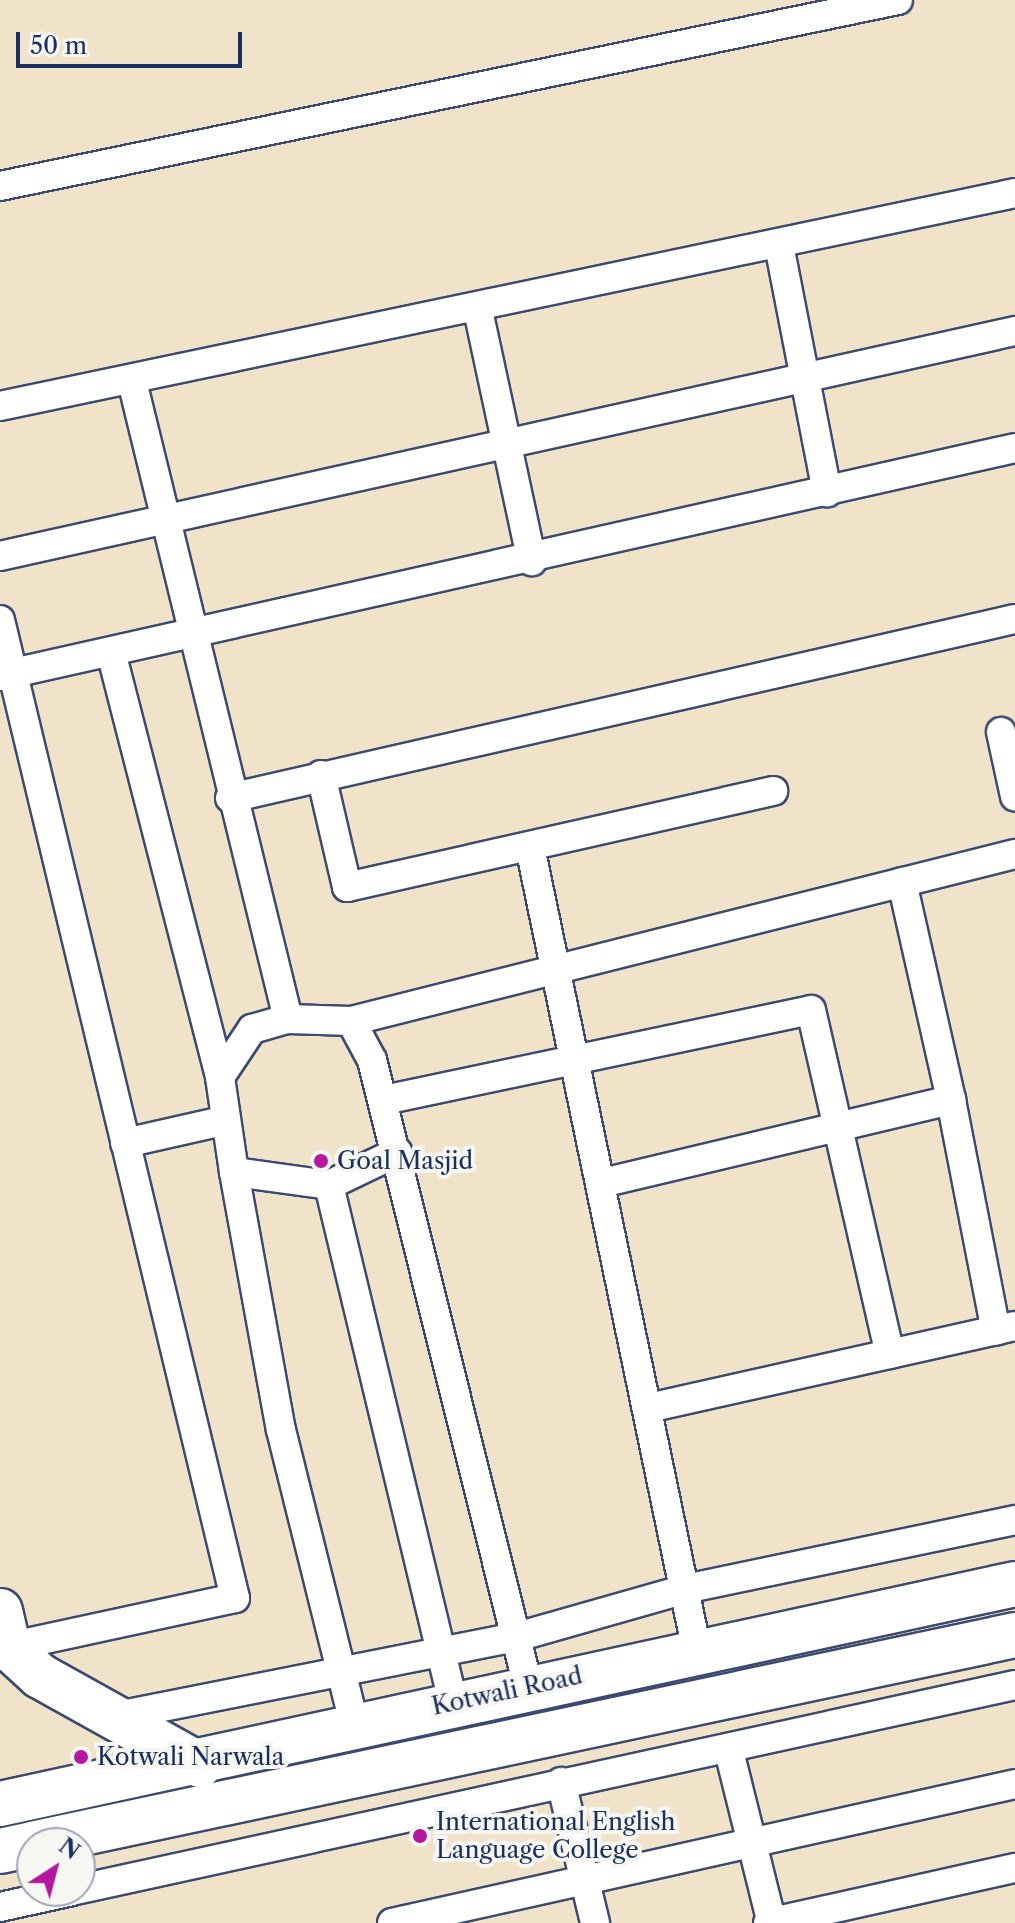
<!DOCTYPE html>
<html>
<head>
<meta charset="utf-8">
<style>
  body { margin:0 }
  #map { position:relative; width:1015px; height:1923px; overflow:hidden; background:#f0e3c9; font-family:"Libre Caslon Text",serif }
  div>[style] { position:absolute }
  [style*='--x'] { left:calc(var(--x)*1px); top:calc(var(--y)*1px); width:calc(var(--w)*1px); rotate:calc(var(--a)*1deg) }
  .roads { filter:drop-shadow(2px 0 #3b4a6e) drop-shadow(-2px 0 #3b4a6e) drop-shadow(0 2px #3b4a6e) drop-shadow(0 -2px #3b4a6e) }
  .street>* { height:28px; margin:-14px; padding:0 14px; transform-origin:14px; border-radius:14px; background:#fff }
  .primary>* { height:44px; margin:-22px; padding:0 22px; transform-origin:22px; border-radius:22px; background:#fff }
  .dots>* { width:22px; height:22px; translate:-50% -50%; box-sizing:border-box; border:4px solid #f6f6f2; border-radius:50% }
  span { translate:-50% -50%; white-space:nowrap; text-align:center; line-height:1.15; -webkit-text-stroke:8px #f6f6f2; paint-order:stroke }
  .poi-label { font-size:24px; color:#1b2f5e }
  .left { translate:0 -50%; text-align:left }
  .street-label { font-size:24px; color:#1b2f5e }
  .north { position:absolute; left:16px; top:1827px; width:80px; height:80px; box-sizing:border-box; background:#f6f6f2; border:2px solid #9ea6b7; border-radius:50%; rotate:36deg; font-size:22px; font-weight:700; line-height:32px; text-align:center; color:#1b2f5e }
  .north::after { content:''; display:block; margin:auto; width:28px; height:36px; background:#b5179e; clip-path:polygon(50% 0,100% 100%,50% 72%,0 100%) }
  .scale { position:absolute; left:16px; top:32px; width:226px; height:36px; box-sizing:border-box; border:4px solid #1b2f5e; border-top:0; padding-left:10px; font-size:24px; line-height:28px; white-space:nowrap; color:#1b2f5e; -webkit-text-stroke:6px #f6f6f2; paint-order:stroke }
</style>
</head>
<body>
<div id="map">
  <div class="roads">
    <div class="street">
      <i style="--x:0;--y:186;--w:917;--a:-11.7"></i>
      <i style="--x:779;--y:245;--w:252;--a:79"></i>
      <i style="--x:478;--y:310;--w:257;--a:77.9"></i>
      <i style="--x:132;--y:381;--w:657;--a:76.26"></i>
      <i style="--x:0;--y:406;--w:1037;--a:-11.85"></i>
      <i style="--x:0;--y:556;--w:1040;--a:-12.5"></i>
      <i style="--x:0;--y:620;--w:1006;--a:76.49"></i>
      <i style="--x:235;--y:1598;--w:232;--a:167.8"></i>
      <i style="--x:111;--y:652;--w:439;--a:75.6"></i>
      <i style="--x:0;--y:676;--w:1040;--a:-12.66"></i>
      <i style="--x:1001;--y:732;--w:66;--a:77.7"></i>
      <i style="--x:321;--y:775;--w:115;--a:76.9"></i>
      <i style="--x:347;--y:887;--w:437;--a:-12.7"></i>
      <i style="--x:230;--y:798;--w:805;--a:-12.85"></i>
      <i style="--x:530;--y:847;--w:821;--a:78.27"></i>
      <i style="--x:902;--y:882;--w:223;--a:77.3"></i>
      <i style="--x:351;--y:1021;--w:685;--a:-14.12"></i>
      <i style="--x:384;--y:1100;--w:436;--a:-11.9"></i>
      <i style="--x:811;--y:1010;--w:353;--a:77.1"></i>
      <i style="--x:125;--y:1143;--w:100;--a:-12.7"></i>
      <i style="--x:234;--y:1172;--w:262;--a:79.7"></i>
      <i style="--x:281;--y:1430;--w:302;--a:76"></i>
      <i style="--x:602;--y:1183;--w:359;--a:-13.4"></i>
      <i style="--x:951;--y:1100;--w:235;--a:79"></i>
      <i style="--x:329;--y:1185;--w:76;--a:-25.6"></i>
      <i style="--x:648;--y:1408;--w:375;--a:-12.6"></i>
      <i style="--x:453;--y:1702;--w:532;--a:-103.49"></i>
      <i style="--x:329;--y:1185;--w:96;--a:-172.2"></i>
      <i style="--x:234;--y:1172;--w:96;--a:-98.4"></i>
      <i style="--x:220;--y:1077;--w:58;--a:-56.3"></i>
      <i style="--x:252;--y:1029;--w:37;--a:-16"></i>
      <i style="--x:288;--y:1019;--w:63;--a:1.8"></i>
      <i style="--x:351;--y:1021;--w:44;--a:61.7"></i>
      <i style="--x:372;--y:1060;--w:645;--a:76.01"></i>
      <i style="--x:112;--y:1717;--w:413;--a:-11.2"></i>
      <i style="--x:517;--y:1637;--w:175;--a:-15.9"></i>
      <i style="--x:685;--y:1589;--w:337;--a:-11.8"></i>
      <i style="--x:729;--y:1751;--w:177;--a:76"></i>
      <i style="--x:561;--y:1782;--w:145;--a:76.4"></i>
      <i style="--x:80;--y:1889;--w:957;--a:-12.31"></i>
      <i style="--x:0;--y:1907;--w:75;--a:-12.4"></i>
      <i style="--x:392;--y:1923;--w:638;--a:-12.58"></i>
      <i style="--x:768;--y:1923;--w:253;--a:-12.6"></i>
    </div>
    <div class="primary">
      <i style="--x:0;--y:1611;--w:37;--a:77"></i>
      <i style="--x:8;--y:1647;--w:43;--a:42.2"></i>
      <i style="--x:40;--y:1676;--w:183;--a:29.1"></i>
      <i style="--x:0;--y:1804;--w:1039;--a:-12.23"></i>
      <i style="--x:36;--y:1843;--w:1001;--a:-11.99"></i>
      <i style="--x:0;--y:1851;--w:33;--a:-12"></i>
    </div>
  </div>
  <div class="dots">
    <i style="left:321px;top:1161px;background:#b5179e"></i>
    <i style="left:81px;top:1757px;background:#b5179e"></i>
    <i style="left:420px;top:1836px;background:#b5179e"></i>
  </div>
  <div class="poi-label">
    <span class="left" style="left:337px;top:1161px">Goal Masjid</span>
    <span class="left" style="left:97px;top:1757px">Kotwali Narwala</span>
    <span class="left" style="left:436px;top:1836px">International English<br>Language College</span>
  </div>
  <div class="street-label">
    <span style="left:507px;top:1691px;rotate:-12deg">Kotwali Road</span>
  </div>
  <div class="north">N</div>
  <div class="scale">50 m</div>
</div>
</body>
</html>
